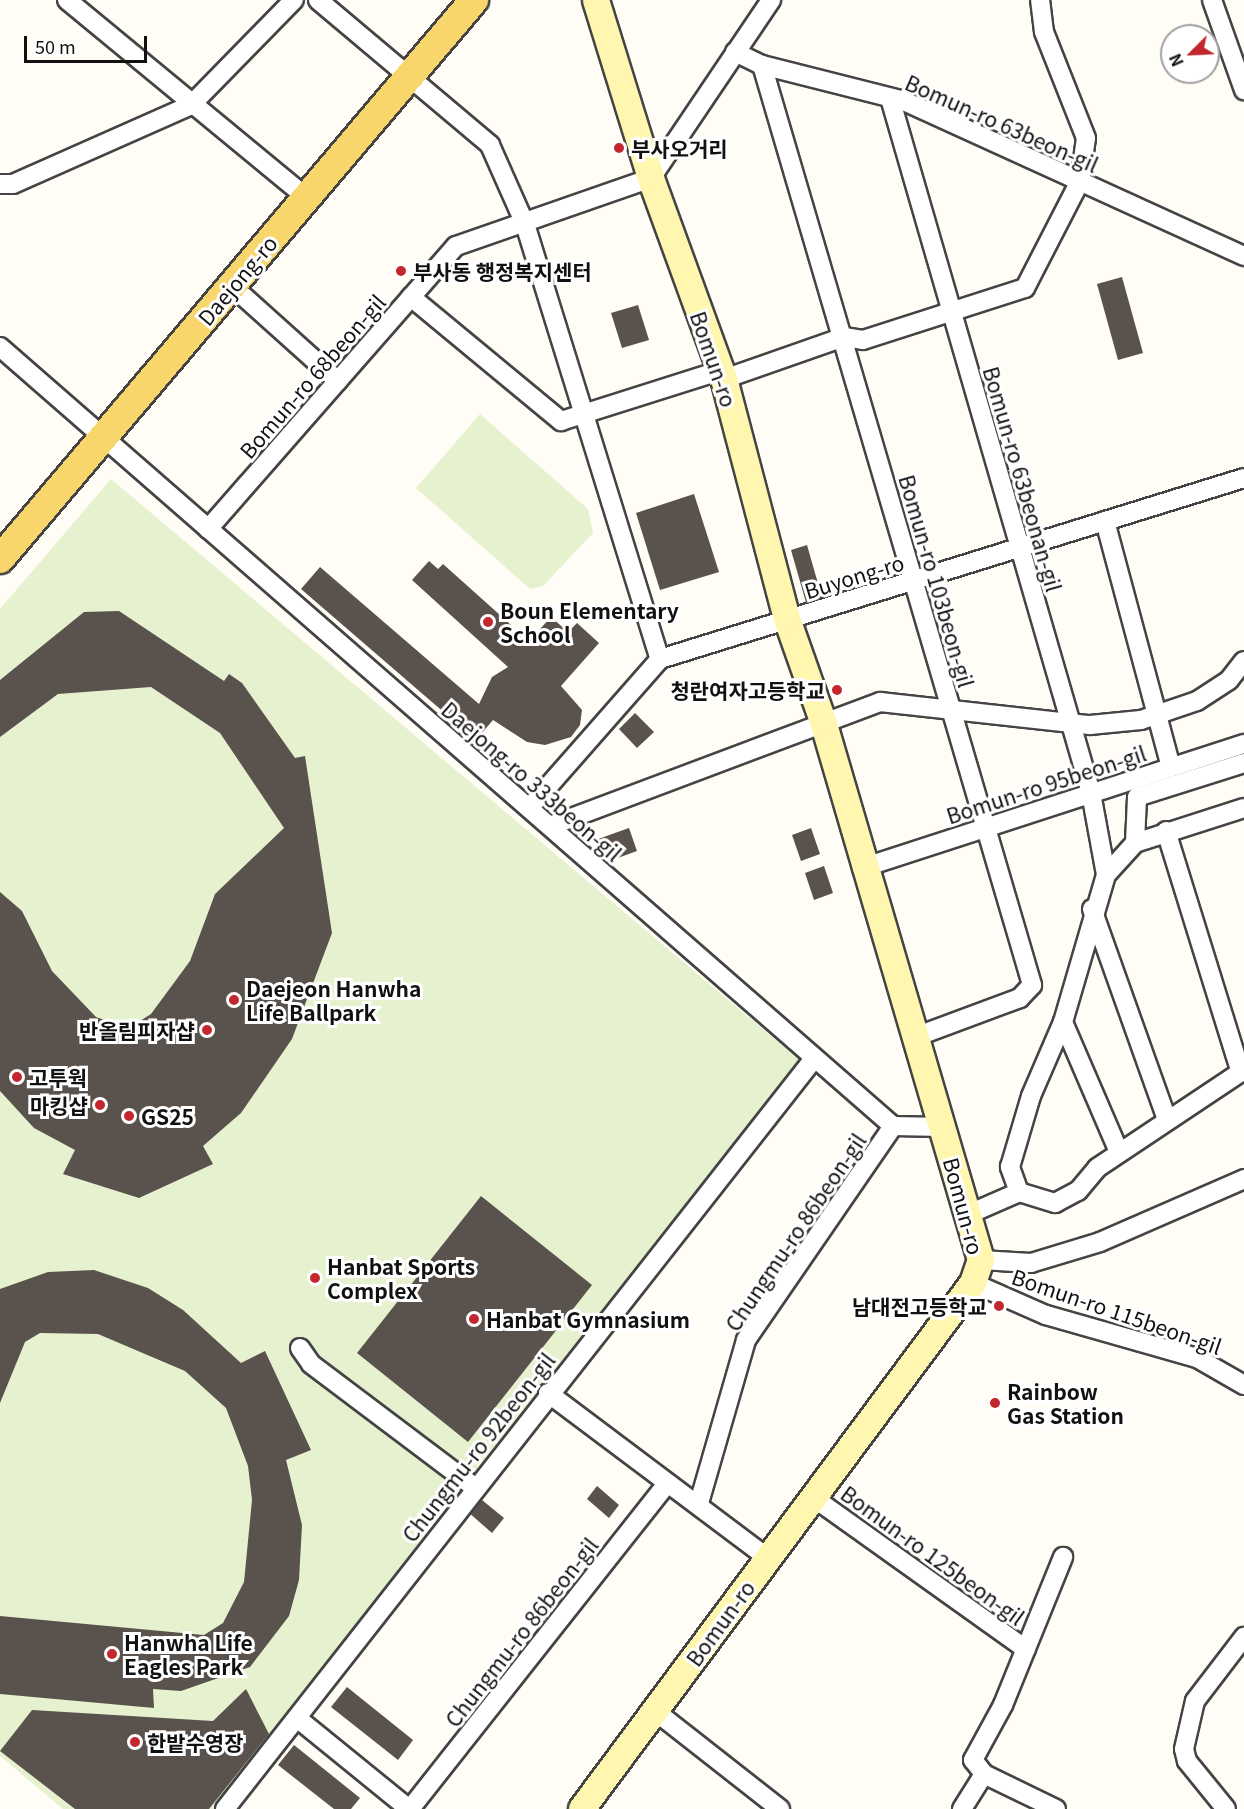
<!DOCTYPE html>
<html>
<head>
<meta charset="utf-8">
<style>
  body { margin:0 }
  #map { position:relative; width:1244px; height:1809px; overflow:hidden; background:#fffdf5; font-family:Georgia,"Noto Sans KR",serif }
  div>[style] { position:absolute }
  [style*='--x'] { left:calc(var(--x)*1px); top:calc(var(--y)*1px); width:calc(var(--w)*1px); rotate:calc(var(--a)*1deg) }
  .pitch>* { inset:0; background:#e6f2cf }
  .building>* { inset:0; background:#5a524d }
  .roads { filter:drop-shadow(2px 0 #444) drop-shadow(-2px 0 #444) drop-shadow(0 2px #444) drop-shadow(0 -2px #444) }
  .minor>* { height:18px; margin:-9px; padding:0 9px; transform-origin:9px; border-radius:9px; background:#fff }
  .secondary>* { height:26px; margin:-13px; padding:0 13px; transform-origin:13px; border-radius:13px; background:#fff6b0 }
  .primary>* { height:28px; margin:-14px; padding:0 14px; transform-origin:14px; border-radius:14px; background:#f9d66b }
  .dots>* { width:16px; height:16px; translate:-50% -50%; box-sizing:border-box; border:3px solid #fff; border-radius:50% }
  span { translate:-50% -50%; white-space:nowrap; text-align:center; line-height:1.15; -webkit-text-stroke:6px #fff; paint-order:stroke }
  .street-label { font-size:21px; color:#111 }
  .poi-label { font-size:21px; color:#111; font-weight:700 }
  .left { translate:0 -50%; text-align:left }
  .right { translate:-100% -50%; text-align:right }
  .north { position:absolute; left:1160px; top:24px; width:60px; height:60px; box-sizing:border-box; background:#fff; border:2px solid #a0a0a0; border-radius:50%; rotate:246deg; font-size:16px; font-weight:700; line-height:24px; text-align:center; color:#111 }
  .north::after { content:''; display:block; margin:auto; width:21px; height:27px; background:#c4262e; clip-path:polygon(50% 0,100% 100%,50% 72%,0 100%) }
  .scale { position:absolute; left:24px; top:36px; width:123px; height:27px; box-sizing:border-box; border:3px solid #111; border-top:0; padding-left:8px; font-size:18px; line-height:21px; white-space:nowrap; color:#111; -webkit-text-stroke:4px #fff; paint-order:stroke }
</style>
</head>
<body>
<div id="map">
  <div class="pitch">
    <i style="clip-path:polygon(480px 414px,588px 509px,593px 533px,543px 586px,530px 589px,416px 488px)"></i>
    <i style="clip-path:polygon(111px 479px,803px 1063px,457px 1494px,215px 1809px,63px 1809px,0 1756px,0 609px)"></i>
  </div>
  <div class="building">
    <i style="clip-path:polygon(1122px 277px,1143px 353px,1118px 360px,1097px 284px)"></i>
    <i style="clip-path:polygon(638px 305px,649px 340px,622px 348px,611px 313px)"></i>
    <i style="clip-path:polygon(694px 494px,719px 572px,660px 590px,636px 513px)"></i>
    <i style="clip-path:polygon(807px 545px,823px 601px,807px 606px,791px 550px)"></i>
    <i style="clip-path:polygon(429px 561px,438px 569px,443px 564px,529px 641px,551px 617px,568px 632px,577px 623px,599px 643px,561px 686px,582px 710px,580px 725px,571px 737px,545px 745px,527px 742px,493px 720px,476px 740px,301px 589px,320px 567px,479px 704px,492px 677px,508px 667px,412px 580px)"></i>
    <i style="clip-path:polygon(119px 611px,224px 681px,229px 674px,242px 683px,295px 758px,305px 756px,332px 933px,292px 1039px,241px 1113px,203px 1146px,213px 1164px,139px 1198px,63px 1174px,75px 1150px,34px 1128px,0 1091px,0 892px,22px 911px,52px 971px,96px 1017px,129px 1028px,151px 1014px,190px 961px,215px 894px,284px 828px,220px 733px,151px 687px,58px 694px,0 737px,0 680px,84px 612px)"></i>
    <i style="clip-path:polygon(635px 713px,654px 732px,637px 748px,619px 729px)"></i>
    <i style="clip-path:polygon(629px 828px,637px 851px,615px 859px,613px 851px,603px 855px,598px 839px)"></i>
    <i style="clip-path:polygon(811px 828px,820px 854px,801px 861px,792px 835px)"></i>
    <i style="clip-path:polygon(824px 866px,833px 893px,814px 900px,805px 873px)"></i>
    <i style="clip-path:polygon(481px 1196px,592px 1285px,468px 1442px,357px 1353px)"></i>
    <i style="clip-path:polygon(94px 1270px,148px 1288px,183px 1310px,241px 1363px,265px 1351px,311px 1450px,286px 1460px,302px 1525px,299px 1580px,289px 1616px,250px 1667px,181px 1691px,153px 1689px,154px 1708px,0 1694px,0 1616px,204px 1635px,223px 1623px,244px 1582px,252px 1500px,248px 1466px,226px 1408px,185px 1371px,98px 1334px,40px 1333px,25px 1342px,0 1403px,0 1289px,48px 1272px)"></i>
    <i style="clip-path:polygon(597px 1486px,619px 1505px,609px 1518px,587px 1499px)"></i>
    <i style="clip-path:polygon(482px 1500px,504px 1518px,492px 1533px,468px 1512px)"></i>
    <i style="clip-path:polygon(347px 1687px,413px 1740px,398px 1760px,331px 1707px)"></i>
    <i style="clip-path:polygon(246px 1689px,269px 1734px,209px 1809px,75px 1809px,0 1751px,32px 1710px,213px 1721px)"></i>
    <i style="clip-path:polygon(294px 1745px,360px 1798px,351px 1809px,334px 1809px,278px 1765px)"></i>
  </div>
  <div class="roads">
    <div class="minor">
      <i style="--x:67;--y:0;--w:311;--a:39.5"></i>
      <i style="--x:318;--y:0;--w:225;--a:40.1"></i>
      <i style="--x:490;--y:145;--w:86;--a:66.1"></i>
      <i style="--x:525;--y:224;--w:455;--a:72.8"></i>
      <i style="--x:660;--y:659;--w:197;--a:131.3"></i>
      <i style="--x:1212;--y:0;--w:96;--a:70.4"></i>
      <i style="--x:735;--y:52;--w:30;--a:26"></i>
      <i style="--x:762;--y:65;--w:146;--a:14.2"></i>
      <i style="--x:904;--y:101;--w:374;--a:24.5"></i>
      <i style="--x:762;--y:65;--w:959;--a:73.64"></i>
      <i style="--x:1032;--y:985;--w:18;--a:133"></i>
      <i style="--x:1020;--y:998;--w:112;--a:159.6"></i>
      <i style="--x:890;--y:98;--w:723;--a:73.87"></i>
      <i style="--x:1091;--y:793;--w:83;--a:79.6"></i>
      <i style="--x:0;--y:184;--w:13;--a:0"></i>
      <i style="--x:13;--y:184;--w:195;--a:-23.9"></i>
      <i style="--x:191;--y:105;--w:147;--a:-45.6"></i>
      <i style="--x:232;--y:286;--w:142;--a:41.9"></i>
      <i style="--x:411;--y:297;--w:195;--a:39.6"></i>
      <i style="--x:561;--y:421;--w:166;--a:-17.6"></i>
      <i style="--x:0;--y:347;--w:1185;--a:41.1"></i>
      <i style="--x:893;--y:1126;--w:50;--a:1.1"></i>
      <i style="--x:724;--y:379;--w:127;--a:-19.3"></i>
      <i style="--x:844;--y:337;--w:19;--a:9"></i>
      <i style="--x:863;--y:340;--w:170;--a:-17.8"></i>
      <i style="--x:1025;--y:288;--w:120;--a:-62.8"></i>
      <i style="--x:1080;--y:181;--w:43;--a:-82.1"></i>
      <i style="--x:1086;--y:138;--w:114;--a:-111.6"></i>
      <i style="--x:1044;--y:32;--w:32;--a:-97"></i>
      <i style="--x:1105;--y:521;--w:255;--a:75"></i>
      <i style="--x:208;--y:529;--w:376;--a:-48.8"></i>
      <i style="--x:456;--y:246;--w:207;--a:-19.2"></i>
      <i style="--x:651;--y:178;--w:215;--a:-56"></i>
      <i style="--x:660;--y:659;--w:611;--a:-17.22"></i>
      <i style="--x:550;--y:826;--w:353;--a:-20.6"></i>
      <i style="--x:880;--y:702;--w:211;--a:6.3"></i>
      <i style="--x:1090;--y:725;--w:51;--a:-5.6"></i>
      <i style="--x:1141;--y:720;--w:59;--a:-18.7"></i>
      <i style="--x:1197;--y:701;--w:38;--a:-33"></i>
      <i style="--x:1229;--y:680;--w:24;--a:-52"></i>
      <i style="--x:1166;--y:831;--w:253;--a:72.8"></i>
      <i style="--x:1135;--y:843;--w:46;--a:-87.5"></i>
      <i style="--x:1137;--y:797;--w:112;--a:-17.6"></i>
      <i style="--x:862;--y:868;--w:402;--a:-18"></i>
      <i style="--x:1092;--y:909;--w:224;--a:70.4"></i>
      <i style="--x:1063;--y:1022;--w:142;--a:66.7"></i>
      <i style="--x:1019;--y:1192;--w:27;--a:-110"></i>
      <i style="--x:1010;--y:1167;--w:74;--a:-73.5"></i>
      <i style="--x:1031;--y:1096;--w:81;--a:-66.6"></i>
      <i style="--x:1063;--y:1022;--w:153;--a:-73.7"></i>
      <i style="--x:1106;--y:875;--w:43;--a:-47.8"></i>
      <i style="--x:1135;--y:843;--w:114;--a:-17.8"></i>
      <i style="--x:969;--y:1214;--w:55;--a:-23.7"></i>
      <i style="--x:1019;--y:1192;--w:38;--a:17"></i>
      <i style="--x:1055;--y:1203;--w:26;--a:-28"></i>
      <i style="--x:1078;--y:1191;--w:30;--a:-50"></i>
      <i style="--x:1097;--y:1168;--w:177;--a:-33.7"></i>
      <i style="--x:981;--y:1260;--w:50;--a:3.4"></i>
      <i style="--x:1031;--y:1263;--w:72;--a:-16.9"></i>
      <i style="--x:1100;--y:1242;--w:157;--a:-23.6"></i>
      <i style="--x:973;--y:1283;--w:80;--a:23.7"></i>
      <i style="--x:1046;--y:1315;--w:157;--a:15.9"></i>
      <i style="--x:1197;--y:1358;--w:54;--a:29.9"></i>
      <i style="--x:300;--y:1348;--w:19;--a:55"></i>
      <i style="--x:311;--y:1364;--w:204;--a:37"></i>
      <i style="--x:548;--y:1393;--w:275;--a:36.9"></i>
      <i style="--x:814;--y:1498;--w:260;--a:35.5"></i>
      <i style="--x:699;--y:1503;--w:170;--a:-73.9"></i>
      <i style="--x:746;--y:1340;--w:260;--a:-55.5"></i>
      <i style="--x:655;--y:1711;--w:159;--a:38.1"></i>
      <i style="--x:297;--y:1718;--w:144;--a:39.1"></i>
      <i style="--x:225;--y:1809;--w:952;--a:-51.87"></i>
      <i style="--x:410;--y:1809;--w:415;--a:-51.7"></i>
      <i style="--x:962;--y:1809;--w:41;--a:-57.8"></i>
      <i style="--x:1056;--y:1809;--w:80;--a:-154.1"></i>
      <i style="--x:984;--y:1774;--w:18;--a:-128"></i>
      <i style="--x:973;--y:1760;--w:63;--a:-61.4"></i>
      <i style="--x:1003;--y:1705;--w:160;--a:-67.9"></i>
      <i style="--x:1226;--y:1809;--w:62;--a:-129.1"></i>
      <i style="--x:1187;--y:1761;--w:12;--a:-104"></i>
      <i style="--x:1184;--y:1749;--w:49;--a:-77.1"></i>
      <i style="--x:1195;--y:1701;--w:81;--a:-52.6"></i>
    </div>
    <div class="secondary">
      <i style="--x:582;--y:1809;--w:655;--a:-53.37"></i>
      <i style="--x:973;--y:1283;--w:24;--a:-71"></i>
      <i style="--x:981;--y:1260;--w:562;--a:-106.34"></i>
      <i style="--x:823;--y:721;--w:108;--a:-109.4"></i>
      <i style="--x:787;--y:619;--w:248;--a:-104.7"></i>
      <i style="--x:724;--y:379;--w:214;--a:-110"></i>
      <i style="--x:651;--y:178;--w:186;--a:-107.2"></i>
    </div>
    <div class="primary">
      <i style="--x:0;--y:559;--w:733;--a:-49.7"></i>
    </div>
  </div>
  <div class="dots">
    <i style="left:619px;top:148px;background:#c4262e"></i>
    <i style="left:401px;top:271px;background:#c4262e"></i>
    <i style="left:488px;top:622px;background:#c4262e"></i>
    <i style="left:837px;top:690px;background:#c4262e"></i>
    <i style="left:234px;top:1000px;background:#c4262e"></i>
    <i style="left:207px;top:1030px;background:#c4262e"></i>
    <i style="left:17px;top:1077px;background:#c4262e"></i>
    <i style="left:100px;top:1105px;background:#c4262e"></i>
    <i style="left:129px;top:1116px;background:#c4262e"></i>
    <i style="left:315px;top:1278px;background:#c4262e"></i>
    <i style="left:999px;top:1306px;background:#c4262e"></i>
    <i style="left:474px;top:1319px;background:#c4262e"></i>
    <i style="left:995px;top:1403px;background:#c4262e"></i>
    <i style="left:112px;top:1654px;background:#c4262e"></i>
    <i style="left:135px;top:1742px;background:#c4262e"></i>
  </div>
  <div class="street-label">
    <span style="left:1002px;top:123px;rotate:24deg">Bomun-ro 63beon-gil</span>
    <span style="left:237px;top:280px;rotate:-50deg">Daejong-ro</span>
    <span style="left:714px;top:359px;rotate:71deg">Bomun-ro</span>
    <span style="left:312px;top:376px;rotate:-49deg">Bomun-ro 68beon-gil</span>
    <span style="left:1023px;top:479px;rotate:74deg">Bomun-ro 63beonan-gil</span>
    <span style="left:854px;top:576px;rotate:-17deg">Buyong-ro</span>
    <span style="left:937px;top:581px;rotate:74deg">Bomun-ro 103beon-gil</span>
    <span style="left:532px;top:781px;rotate:41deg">Daejong-ro 333beon-gil</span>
    <span style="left:1046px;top:784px;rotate:-18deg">Bomun-ro 95beon-gil</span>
    <span style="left:964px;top:1206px;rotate:75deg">Bomun-ro</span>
    <span style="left:795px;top:1232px;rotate:-56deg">Chungmu-ro 86beon-gil</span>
    <span style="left:1117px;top:1311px;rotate:19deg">Bomun-ro 115beon-gil</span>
    <span style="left:478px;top:1447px;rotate:-52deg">Chungmu-ro 92beon-gil</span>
    <span style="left:933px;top:1555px;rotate:36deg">Bomun-ro 125beon-gil</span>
    <span style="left:720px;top:1623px;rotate:-54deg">Bomun-ro</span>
    <span style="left:521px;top:1632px;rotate:-52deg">Chungmu-ro 86beon-gil</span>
  </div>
  <div class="poi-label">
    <span class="left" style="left:631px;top:148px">부사오거리</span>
    <span class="left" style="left:413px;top:271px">부사동 행정복지센터</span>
    <span class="left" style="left:500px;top:622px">Boun Elementary<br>School</span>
    <span class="right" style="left:825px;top:690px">청란여자고등학교</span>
    <span class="left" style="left:246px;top:1000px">Daejeon Hanwha<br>Life Ballpark</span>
    <span class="right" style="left:195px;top:1030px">반올림피자샵</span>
    <span class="left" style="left:29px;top:1077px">고투웍</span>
    <span class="right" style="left:88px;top:1105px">마킹샵</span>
    <span class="left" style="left:141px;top:1116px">GS25</span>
    <span class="left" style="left:327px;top:1278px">Hanbat Sports<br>Complex</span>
    <span class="right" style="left:987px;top:1306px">남대전고등학교</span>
    <span class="left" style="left:486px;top:1319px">Hanbat Gymnasium</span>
    <span class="left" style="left:1007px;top:1403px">Rainbow<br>Gas Station</span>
    <span class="left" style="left:124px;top:1654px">Hanwha Life<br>Eagles Park</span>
    <span class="left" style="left:147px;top:1742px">한밭수영장</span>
  </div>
  <div class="north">N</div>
  <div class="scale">50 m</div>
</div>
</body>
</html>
